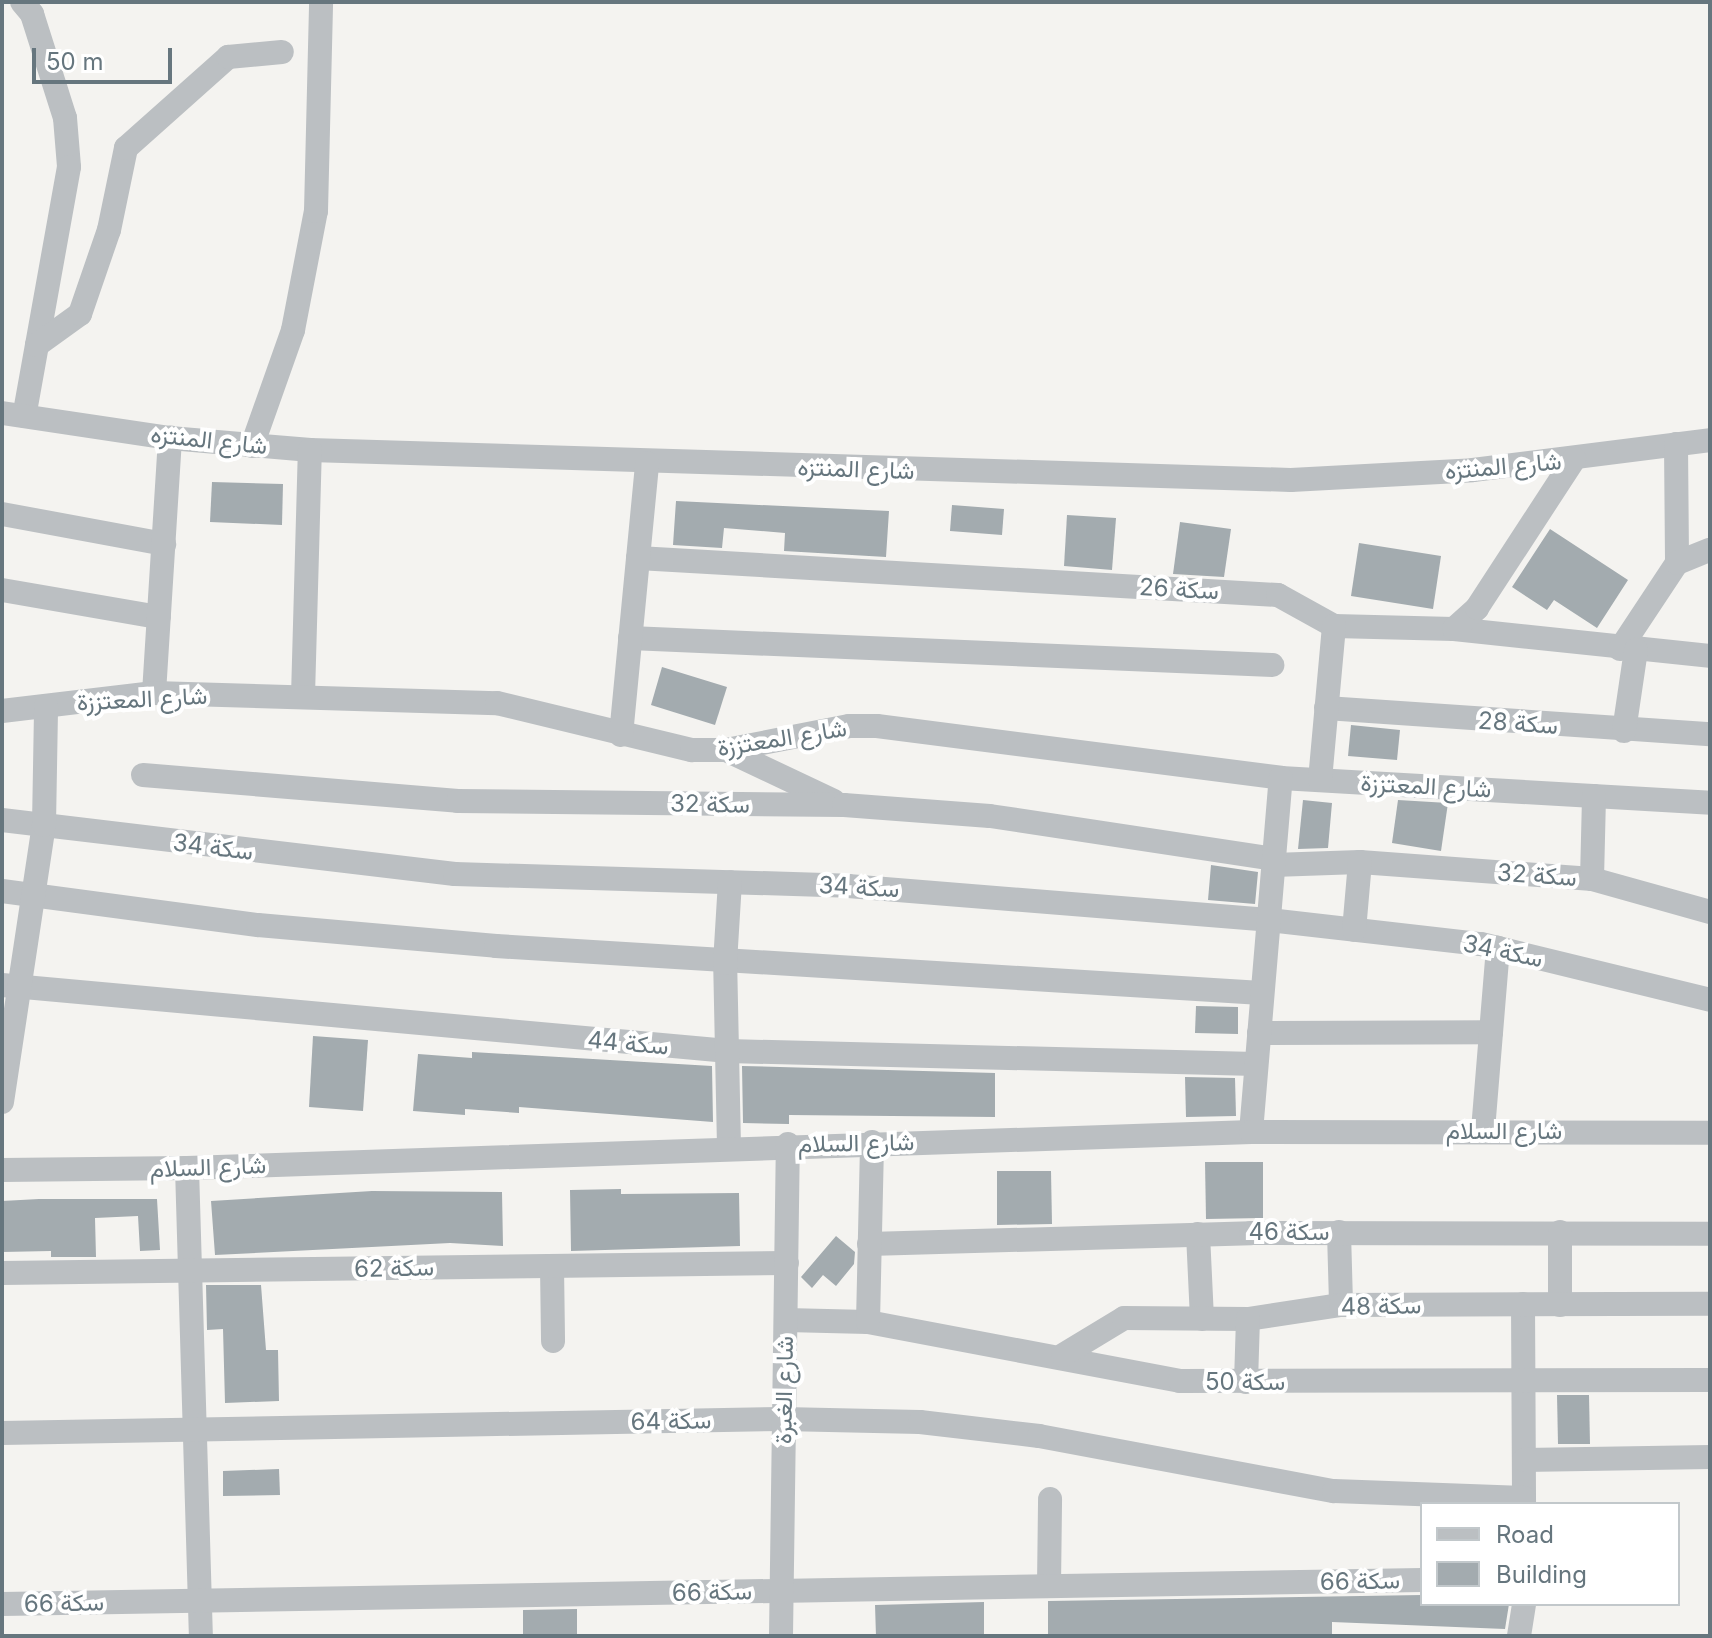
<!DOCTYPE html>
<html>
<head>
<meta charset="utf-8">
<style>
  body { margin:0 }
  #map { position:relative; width:1712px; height:1638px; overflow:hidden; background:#f4f3f0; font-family:Inter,Vazirmatn,sans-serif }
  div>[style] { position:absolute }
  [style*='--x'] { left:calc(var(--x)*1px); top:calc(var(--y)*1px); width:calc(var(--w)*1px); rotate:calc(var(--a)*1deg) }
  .building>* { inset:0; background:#a3abaf }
  .minor>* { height:24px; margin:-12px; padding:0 12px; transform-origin:12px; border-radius:12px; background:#bbbfc2 }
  span { translate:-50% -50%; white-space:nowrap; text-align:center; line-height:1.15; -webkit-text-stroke:8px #fff; paint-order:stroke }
  .street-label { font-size:24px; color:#66767e }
  .frame { position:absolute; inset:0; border:4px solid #66767e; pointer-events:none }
  .legend { position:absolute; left:1420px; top:1502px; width:260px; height:104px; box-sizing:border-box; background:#fff; border:2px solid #c2c8cb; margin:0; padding:10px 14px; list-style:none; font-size:24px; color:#66767e }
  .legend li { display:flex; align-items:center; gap:16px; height:40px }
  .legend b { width:40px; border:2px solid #c2c8cb }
  .scale { position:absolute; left:32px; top:48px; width:140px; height:36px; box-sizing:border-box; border:4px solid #66767e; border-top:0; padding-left:10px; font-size:24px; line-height:28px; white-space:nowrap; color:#66767e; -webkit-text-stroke:6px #fff; paint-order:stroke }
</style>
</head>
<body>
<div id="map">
  <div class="building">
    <i style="clip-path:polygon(212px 482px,283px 484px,282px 525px,210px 522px)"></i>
    <i style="clip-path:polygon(676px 501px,889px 511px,886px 557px,784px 551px,785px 533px,724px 528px,722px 548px,673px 545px)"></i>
    <i style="clip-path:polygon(952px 505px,1004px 509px,1002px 535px,950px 531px)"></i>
    <i style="clip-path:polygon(1067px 515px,1116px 518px,1112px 570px,1064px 566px)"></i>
    <i style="clip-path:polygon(1180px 522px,1231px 529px,1224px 577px,1173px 574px)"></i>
    <i style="clip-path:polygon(1550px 529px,1628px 580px,1597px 628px,1554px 600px,1547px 610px,1512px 587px)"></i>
    <i style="clip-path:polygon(1359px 543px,1441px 556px,1433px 609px,1351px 596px)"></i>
    <i style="clip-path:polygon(662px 667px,727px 687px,715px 725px,651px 705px)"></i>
    <i style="clip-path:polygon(1351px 725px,1400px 730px,1397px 760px,1348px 756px)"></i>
    <i style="clip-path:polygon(1303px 800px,1332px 803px,1328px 848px,1298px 849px)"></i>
    <i style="clip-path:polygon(1398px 800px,1448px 803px,1441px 851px,1392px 843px)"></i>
    <i style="clip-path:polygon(1211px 865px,1258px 872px,1255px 904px,1208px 900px)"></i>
    <i style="clip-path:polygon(1196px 1006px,1238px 1007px,1238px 1034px,1195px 1033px)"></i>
    <i style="clip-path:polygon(313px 1036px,368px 1040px,363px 1111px,309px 1107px)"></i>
    <i style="clip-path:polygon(472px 1052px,712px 1066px,713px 1122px,519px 1107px,519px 1113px,465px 1109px,465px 1115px,413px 1111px,418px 1054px,472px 1058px)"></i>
    <i style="clip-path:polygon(742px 1066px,995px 1073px,995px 1117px,789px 1115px,789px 1124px,743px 1123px)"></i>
    <i style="clip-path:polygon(1185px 1077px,1235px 1078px,1236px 1116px,1186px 1117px)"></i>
    <i style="clip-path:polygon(1205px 1162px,1263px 1162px,1263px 1218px,1206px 1219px)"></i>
    <i style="clip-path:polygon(997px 1171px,1051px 1171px,1052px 1224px,997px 1225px)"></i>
    <i style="clip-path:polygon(621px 1189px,621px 1194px,739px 1193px,740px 1246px,571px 1251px,570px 1190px)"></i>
    <i style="clip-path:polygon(372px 1191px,502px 1192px,503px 1246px,450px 1243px,215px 1255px,211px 1201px)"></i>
    <i style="clip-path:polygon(39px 1199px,157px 1199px,160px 1250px,140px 1251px,138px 1216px,95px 1218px,96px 1257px,51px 1257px,51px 1251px,2px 1252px,2px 1201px)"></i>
    <i style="clip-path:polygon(836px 1236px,855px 1252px,854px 1264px,836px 1286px,823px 1275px,812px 1288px,801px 1277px)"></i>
    <i style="clip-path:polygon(206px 1285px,261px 1285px,266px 1350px,278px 1350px,279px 1401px,225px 1403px,223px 1329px,207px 1330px)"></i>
    <i style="clip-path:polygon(1557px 1395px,1589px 1395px,1590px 1444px,1558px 1444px)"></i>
    <i style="clip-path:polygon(279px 1469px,280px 1495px,223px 1496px,223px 1471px)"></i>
    <i style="clip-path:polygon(1422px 1595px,1422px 1604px,1509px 1604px,1505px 1629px,1332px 1622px,1332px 1636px,1048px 1636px,1048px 1601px)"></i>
    <i style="clip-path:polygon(984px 1602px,984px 1636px,876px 1636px,875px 1605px)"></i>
    <i style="clip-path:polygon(577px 1609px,577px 1636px,523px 1636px,523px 1610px)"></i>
  </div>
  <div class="minor">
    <i style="--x:22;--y:2;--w:16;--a:50"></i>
    <i style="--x:32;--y:14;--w:109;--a:72.4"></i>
    <i style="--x:65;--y:118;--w:49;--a:85.3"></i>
    <i style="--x:69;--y:167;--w:253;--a:100.2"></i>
    <i style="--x:37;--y:345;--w:53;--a:-35.8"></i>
    <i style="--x:80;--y:314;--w:89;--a:-71"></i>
    <i style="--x:109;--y:230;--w:84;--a:-78.3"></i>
    <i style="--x:126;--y:148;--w:137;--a:-41.7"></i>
    <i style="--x:228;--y:57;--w:54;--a:-5.3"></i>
    <i style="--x:2;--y:413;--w:170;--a:8.5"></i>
    <i style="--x:170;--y:438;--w:141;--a:4.9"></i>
    <i style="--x:310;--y:450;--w:981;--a:1.75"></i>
    <i style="--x:1291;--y:480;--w:182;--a:-3.1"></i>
    <i style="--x:1473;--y:470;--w:239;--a:-7.2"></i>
    <i style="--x:1676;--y:444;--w:119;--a:89.5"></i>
    <i style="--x:252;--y:446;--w:123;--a:-70.5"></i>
    <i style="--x:293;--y:330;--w:121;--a:-79.1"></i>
    <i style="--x:316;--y:211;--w:209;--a:-88.6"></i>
    <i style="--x:2;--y:514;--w:165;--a:10.5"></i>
    <i style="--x:638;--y:558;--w:641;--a:3.31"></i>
    <i style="--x:1278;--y:595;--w:64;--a:29"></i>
    <i style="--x:1334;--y:626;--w:120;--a:1.4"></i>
    <i style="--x:1454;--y:629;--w:257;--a:6"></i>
    <i style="--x:2;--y:590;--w:159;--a:9.8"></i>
    <i style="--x:1454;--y:629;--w:31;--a:-42"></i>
    <i style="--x:1477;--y:608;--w:178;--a:-56.9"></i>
    <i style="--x:630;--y:638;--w:643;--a:2.41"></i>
    <i style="--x:1620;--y:649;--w:103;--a:-56.5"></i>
    <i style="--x:1677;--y:563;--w:35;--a:-22"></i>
    <i style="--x:154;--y:693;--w:256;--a:-86.4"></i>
    <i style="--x:303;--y:696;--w:246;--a:-88.4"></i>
    <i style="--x:1326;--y:708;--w:385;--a:3.9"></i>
    <i style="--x:2;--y:711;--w:153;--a:-6.8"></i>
    <i style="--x:154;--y:693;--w:343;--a:1.7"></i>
    <i style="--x:497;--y:703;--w:201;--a:13.6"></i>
    <i style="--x:692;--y:750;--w:34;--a:0"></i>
    <i style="--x:726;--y:750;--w:125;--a:-11"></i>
    <i style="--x:849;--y:726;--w:28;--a:0"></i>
    <i style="--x:877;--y:726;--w:407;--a:7.3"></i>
    <i style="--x:1281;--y:778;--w:430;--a:3.3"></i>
    <i style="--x:1624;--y:731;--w:82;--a:-81.6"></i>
    <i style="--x:621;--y:735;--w:273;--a:-84.5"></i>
    <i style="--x:726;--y:750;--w:119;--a:25.3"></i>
    <i style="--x:143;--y:775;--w:316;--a:4.7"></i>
    <i style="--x:458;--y:801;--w:386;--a:0.6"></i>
    <i style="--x:844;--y:805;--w:146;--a:4.3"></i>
    <i style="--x:990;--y:816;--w:287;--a:8.6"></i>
    <i style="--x:1320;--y:780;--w:155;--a:-84.8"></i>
    <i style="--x:2;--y:820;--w:456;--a:6.8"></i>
    <i style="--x:455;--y:874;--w:393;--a:1.7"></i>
    <i style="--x:848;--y:886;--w:422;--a:4.6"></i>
    <i style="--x:1269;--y:920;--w:213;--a:6.5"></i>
    <i style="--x:1481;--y:944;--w:236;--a:13.7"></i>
    <i style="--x:1360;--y:862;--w:233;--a:4.2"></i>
    <i style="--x:1592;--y:879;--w:123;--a:15.6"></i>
    <i style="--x:1273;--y:865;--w:87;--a:-2"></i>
    <i style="--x:1360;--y:862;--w:68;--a:95"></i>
    <i style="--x:1592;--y:879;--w:83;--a:-88.6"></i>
    <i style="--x:2;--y:891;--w:258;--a:7.6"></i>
    <i style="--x:258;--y:925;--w:239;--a:5"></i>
    <i style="--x:496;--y:946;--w:767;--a:3.51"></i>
    <i style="--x:2;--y:985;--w:729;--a:5.19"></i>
    <i style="--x:728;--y:1051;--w:528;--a:1.41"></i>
    <i style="--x:1259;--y:1033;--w:232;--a:-0.2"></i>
    <i style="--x:2;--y:1102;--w:280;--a:-81.4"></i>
    <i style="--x:44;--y:825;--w:119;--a:-89"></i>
    <i style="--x:1483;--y:1130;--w:183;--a:-85.3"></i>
    <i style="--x:1251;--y:1132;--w:355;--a:-85.2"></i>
    <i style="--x:729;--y:1147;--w:184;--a:-91.2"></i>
    <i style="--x:725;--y:963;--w:81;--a:-86.5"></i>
    <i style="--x:187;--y:1168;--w:468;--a:88.3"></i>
    <i style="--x:2;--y:1170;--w:185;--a:-0.6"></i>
    <i style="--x:187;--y:1168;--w:1065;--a:-1.94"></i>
    <i style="--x:1251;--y:1132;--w:459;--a:0.1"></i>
    <i style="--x:1339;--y:1232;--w:73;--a:88.4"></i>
    <i style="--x:1198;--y:1234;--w:85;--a:87.3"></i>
    <i style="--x:869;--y:1244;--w:382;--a:-1.6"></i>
    <i style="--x:1251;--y:1233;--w:459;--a:0.1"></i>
    <i style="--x:552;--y:1266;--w:75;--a:89.2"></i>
    <i style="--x:2;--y:1273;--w:785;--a:-0.73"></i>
    <i style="--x:1523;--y:1304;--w:200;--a:89.7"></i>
    <i style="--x:1560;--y:1305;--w:73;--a:-90"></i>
    <i style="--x:786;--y:1320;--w:82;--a:1.4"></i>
    <i style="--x:868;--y:1322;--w:318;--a:10.7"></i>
    <i style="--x:1180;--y:1381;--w:530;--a:-0.11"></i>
    <i style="--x:868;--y:1322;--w:180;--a:-88.7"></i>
    <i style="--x:1063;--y:1355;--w:71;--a:-31.2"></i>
    <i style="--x:1124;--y:1318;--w:124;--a:0.5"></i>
    <i style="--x:1248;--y:1319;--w:94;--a:-8.6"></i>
    <i style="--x:1341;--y:1305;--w:369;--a:-0.2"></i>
    <i style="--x:1246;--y:1382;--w:63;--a:-88.2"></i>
    <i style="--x:2;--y:1433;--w:781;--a:-1.03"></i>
    <i style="--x:783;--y:1419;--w:137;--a:1.3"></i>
    <i style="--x:920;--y:1422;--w:120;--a:6.7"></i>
    <i style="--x:1039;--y:1436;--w:300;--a:10.6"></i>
    <i style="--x:1334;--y:1491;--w:190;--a:2.1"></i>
    <i style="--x:1524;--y:1460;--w:186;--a:-0.9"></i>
    <i style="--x:1049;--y:1586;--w:87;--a:-89.3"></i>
    <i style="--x:2;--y:1604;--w:1420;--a:-0.97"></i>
    <i style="--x:781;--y:1636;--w:492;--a:-89.2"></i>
    <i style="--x:1519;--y:1636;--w:32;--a:-81"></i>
  </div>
  <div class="street-label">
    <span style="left:209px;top:440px;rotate:6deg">شارع المنتزه</span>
    <span style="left:1503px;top:466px;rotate:-5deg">شارع المنتزه</span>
    <span style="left:856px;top:469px;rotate:2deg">شارع المنتزه</span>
    <span style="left:1179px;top:589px;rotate:3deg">سكة 26</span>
    <span style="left:142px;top:699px;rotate:-3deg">شارع المعتززة</span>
    <span style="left:1518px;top:723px;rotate:4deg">سكة 28</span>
    <span style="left:782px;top:738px;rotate:-9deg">شارع المعتززة</span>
    <span style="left:1426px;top:786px;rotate:3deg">شارع المعتززة</span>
    <span style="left:710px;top:804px;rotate:1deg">سكة 32</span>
    <span style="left:213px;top:847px;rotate:7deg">سكة 34</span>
    <span style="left:1537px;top:875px;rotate:4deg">سكة 32</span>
    <span style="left:859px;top:887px;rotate:3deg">سكة 34</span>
    <span style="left:1503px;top:951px;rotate:12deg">سكة 34</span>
    <span style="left:628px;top:1043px;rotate:5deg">سكة 44</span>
    <span style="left:1504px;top:1131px">شارع السلام</span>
    <span style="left:856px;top:1143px;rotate:-1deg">شارع السلام</span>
    <span style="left:208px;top:1167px;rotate:-2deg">شارع السلام</span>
    <span style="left:1289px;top:1232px">سكة 46</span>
    <span style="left:394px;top:1268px;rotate:-1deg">سكة 62</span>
    <span style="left:1381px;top:1306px;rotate:-1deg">سكة 48</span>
    <span style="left:1245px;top:1382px">سكة 50</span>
    <span style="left:784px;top:1390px;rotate:-89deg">شارع الغبرة</span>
    <span style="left:671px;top:1421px;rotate:-1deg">سكة 64</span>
    <span style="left:1360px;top:1581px;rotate:-1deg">سكة 66</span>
    <span style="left:712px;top:1592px;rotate:-1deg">سكة 66</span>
    <span style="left:64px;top:1603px;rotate:-1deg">سكة 66</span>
  </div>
  <div class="frame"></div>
  <ul class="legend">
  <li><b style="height:10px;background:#bbbfc2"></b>Road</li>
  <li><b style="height:22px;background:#a3abaf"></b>Building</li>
  </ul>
  <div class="scale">50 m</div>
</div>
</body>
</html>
